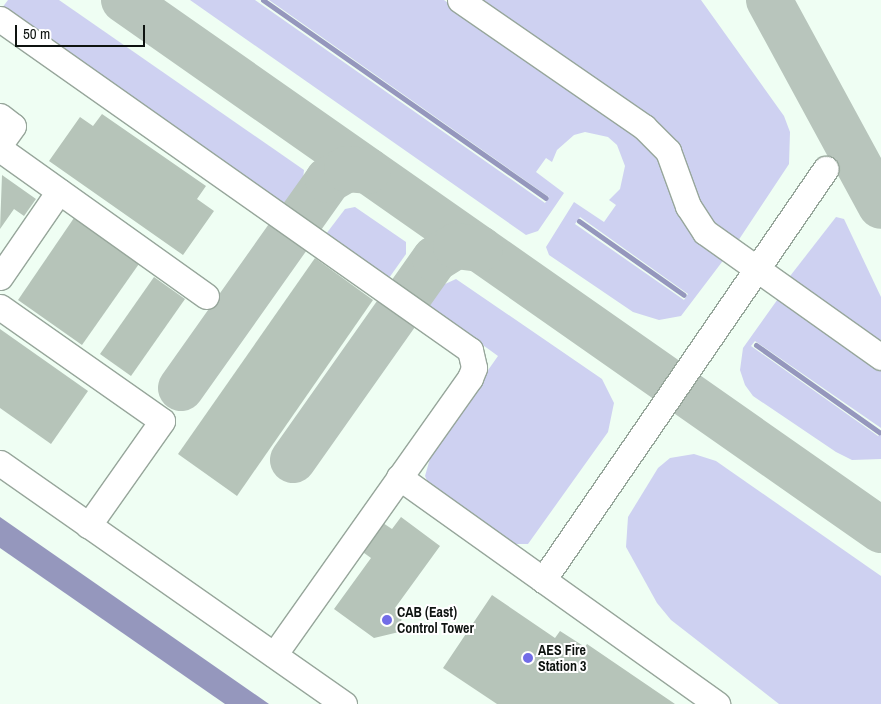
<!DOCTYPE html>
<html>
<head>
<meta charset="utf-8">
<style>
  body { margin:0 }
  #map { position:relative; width:881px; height:704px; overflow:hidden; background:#effef3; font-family:"Archivo Narrow",sans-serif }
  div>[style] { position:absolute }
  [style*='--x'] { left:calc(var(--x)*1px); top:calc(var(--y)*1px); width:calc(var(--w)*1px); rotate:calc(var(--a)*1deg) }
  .green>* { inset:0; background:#ced1f1 }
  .water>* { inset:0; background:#9597bd }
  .stream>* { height:5px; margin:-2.5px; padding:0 2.5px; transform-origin:2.5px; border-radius:2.5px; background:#9597bd }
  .taxiway>* { height:46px; margin:-23px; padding:0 23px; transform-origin:23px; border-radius:23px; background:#b8c5bc }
  .building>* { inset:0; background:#b6c4b9 }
  .roads { filter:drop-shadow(1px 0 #97a69b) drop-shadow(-1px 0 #97a69b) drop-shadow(0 1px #97a69b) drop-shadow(0 -1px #97a69b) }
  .minor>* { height:25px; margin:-12.5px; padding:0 12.5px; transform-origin:12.5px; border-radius:12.5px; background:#fff }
  .dots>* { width:14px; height:14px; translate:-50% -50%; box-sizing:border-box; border:2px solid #fff; border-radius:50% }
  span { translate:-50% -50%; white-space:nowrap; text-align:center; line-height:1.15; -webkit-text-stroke:4px #fff; paint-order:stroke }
  .poi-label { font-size:14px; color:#0e1310; font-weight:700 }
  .left { translate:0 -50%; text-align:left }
  .scale { position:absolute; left:15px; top:25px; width:130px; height:22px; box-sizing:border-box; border:2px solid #0e1310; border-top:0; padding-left:6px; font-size:15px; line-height:18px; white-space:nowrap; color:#0e1310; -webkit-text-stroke:4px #fff; paint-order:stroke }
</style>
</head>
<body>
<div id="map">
  <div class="green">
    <i style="clip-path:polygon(8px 0,59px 0,304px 170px,303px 179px,285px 206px,2px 8px)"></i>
    <i style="clip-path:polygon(evenodd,190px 0,255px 0,545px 203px,549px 197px,269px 0,444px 0,649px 147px,725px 258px,681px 316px,659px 320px,633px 312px,549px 255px,546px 247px,574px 202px,604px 222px,616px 205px,609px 200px,620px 189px,625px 166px,617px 145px,608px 137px,585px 132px,574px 135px,557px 150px,552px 162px,546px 158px,536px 172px,564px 193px,538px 231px,526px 235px,190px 0,580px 217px,688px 294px,684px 300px,575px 224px,580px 217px)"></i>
    <i style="clip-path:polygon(476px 0,701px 0,784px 116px,790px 132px,789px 164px,736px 244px,700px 207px,682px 157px)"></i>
    <i style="clip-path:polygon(355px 207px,406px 242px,406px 254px,389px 278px,326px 234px,345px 209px)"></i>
    <i style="clip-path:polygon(836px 217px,844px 219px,881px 297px,881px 345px,787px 280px)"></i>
    <i style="clip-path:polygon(456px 279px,602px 379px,614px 403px,608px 432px,528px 544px,510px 544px,429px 485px,425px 476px,433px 448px,498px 356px,429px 306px,443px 285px)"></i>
    <i style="clip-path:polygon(780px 296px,881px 366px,881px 428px,755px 341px,751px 346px,878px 436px,881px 433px,881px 459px,852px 460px,836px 452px,753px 396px,745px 385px,740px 370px,743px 348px)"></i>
    <i style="clip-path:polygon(694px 454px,716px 461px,881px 576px,881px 704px,779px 704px,671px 620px,657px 603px,626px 547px,628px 517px,658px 468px,670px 458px)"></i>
  </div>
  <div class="water">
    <i style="clip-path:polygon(0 517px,269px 704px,225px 704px,0 548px)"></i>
  </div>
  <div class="stream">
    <i style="--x:263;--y:0;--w:345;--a:35"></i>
    <i style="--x:579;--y:221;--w:128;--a:35.2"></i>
    <i style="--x:756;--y:345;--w:151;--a:35.3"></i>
  </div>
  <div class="taxiway">
    <i style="--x:124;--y:0;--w:924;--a:35"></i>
    <i style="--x:769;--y:0;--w:234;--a:61.5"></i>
    <i style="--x:181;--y:388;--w:255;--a:-54.7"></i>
    <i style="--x:328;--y:180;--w:22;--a:-30"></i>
    <i style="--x:347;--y:169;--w:21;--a:5"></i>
    <i style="--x:293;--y:460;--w:246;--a:-54.8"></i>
    <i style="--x:435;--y:259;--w:25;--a:-32"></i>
    <i style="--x:456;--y:246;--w:24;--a:7"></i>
  </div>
  <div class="building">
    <i style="clip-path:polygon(102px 114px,206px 186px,197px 199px,214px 211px,183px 255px,49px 161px,80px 117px,93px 126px)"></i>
    <i style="clip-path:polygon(2px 175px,36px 199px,24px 216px,14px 209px,0 229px)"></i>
    <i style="clip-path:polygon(76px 215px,141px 261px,82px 345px,18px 300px)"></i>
    <i style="clip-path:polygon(315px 258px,373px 300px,237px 496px,178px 454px)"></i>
    <i style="clip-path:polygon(154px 277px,185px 299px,131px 376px,100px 354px)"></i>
    <i style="clip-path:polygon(0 329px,88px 391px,51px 444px,0 408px)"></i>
    <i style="clip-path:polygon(401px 517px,440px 546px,395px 608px,402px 617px,399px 632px,374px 638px,334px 609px,371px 558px,360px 550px,380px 521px,392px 529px)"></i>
    <i style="clip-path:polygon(492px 595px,555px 638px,560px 631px,585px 647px,587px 644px,675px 704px,497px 704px,443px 668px)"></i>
  </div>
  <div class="roads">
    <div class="minor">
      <i style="--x:460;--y:0;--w:224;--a:34.6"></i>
      <i style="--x:644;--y:127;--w:34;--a:45"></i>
      <i style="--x:668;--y:151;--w:59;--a:70"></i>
      <i style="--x:688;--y:206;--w:31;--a:57"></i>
      <i style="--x:705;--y:232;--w:216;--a:35.4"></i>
      <i style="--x:0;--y:19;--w:575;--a:35.16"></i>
      <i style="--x:470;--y:350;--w:18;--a:77"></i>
      <i style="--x:474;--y:368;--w:11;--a:112"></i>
      <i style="--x:470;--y:378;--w:339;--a:125.3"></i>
      <i style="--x:0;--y:116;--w:16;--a:38"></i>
      <i style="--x:13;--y:126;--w:22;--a:126"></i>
      <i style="--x:0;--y:149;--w:253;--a:35.5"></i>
      <i style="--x:0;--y:277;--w:104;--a:-55.5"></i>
      <i style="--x:0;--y:307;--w:198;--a:35.1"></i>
      <i style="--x:162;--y:421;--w:128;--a:125.2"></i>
      <i style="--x:0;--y:463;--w:420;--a:35"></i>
      <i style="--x:399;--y:477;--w:391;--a:35.5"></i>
      <i style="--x:543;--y:580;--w:499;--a:-55.5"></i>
    </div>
  </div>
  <div class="dots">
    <i style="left:387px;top:620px;background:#726ce7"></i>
    <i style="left:528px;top:658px;background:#726ce7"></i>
  </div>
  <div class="poi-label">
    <span class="left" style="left:397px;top:620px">CAB (East)<br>Control Tower</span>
    <span class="left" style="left:538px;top:658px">AES Fire<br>Station 3</span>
  </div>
  <div class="scale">50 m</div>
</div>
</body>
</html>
